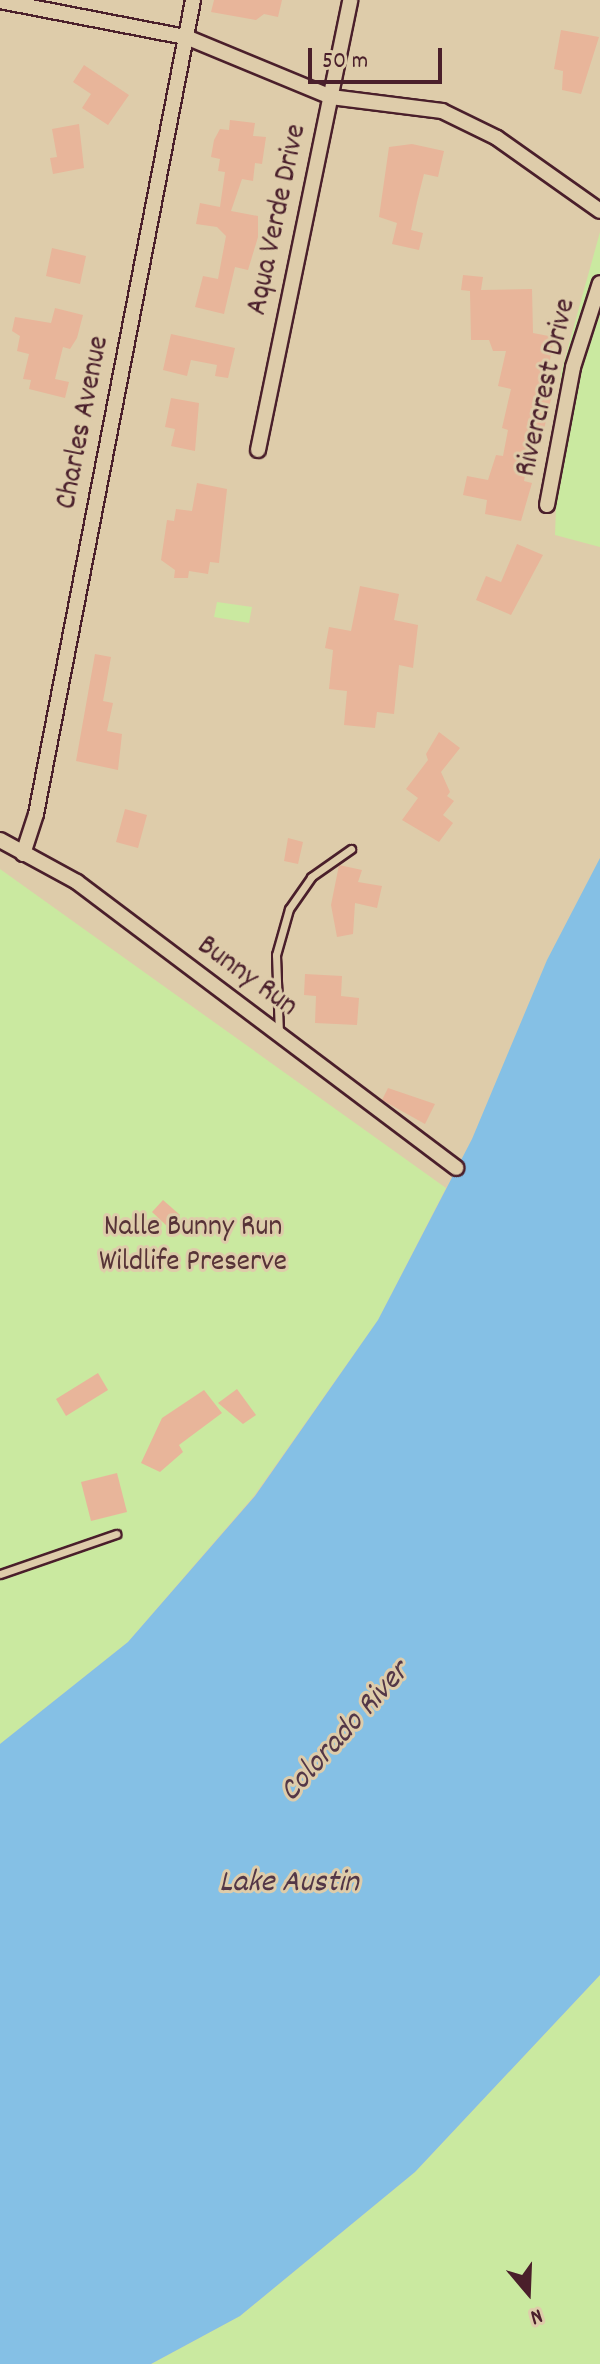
<!DOCTYPE html>
<html>
<head>
<meta charset="utf-8">
<style>
  body { margin:0 }
  #map { position:relative; width:600px; height:2364px; overflow:hidden; background:#deccaa; font-family:Dekko,sans-serif }
  div>[style] { position:absolute }
  [style*='--x'] { left:calc(var(--x)*1px); top:calc(var(--y)*1px); width:calc(var(--w)*1px); rotate:calc(var(--a)*1deg) }
  .green>* { inset:0; background:#cae9a0 }
  .water>* { inset:0; background:#85c0e5 }
  .building>* { inset:0; background:#e8b59a }
  .roads { filter:drop-shadow(2px 0 #4a1f2b) drop-shadow(-2px 0 #4a1f2b) drop-shadow(0 2px #4a1f2b) drop-shadow(0 -2px #4a1f2b) }
  .lane>* { height:7px; margin:-3.5px; padding:0 3.5px; transform-origin:3.5px; border-radius:3.5px; background:#deccaa }
  .street>* { height:14px; margin:-7px; padding:0 7px; transform-origin:7px; border-radius:7px; background:#deccaa }
  span { translate:-50% -50%; white-space:nowrap; text-align:center; line-height:1.15; -webkit-text-stroke:6px #deccaa; paint-order:stroke }
  .street-label { font-size:30px; color:#4a1f2b }
  .park-label { font-size:30px; color:#573337 }
  .water-label { font-size:32px; color:#533747; font-style:italic }
  .north { position:absolute; left:488px; top:2252px; width:80px; height:80px; -webkit-text-stroke:6px #deccaa; paint-order:stroke; rotate:161deg; font-size:22px; font-weight:700; line-height:32px; text-align:center; color:#4a1f2b }
  .north::after { content:''; display:block; margin:auto; width:28px; height:36px; background:#4a1f2b; clip-path:polygon(50% 0,100% 100%,50% 72%,0 100%) }
  .scale { position:absolute; left:308px; top:48px; width:134px; height:36px; box-sizing:border-box; border:4px solid #4a1f2b; border-top:0; padding-left:10px; font-size:24px; line-height:28px; white-space:nowrap; color:#4a1f2b; -webkit-text-stroke:6px #deccaa; paint-order:stroke }
</style>
</head>
<body>
<div id="map">
  <div class="green">
    <i style="clip-path:polygon(600px 232px,600px 547px,555px 535px,561px 373px)"></i>
    <i style="clip-path:polygon(217px 602px,252px 607px,249px 623px,214px 617px)"></i>
    <i style="clip-path:polygon(0 869px,446px 1188px,378px 1320px,254px 1496px,128px 1642px,0 1744px)"></i>
    <i style="clip-path:polygon(600px 1975px,600px 2364px,151px 2364px,240px 2316px,415px 2172px)"></i>
  </div>
  <div class="water">
    <i style="clip-path:polygon(600px 858px,600px 1975px,415px 2172px,240px 2316px,151px 2364px,0 2364px,0 1744px,128px 1642px,255px 1496px,378px 1320px,472px 1139px,547px 960px)"></i>
  </div>
  <div class="building">
    <i style="clip-path:polygon(214px 0,282px 0,278px 17px,264px 14px,256px 20px,211px 12px)"></i>
    <i style="clip-path:polygon(561px 30px,599px 37px,581px 94px,562px 90px,563px 71px,554px 69px)"></i>
    <i style="clip-path:polygon(84px 65px,129px 95px,108px 125px,82px 108px,91px 94px,73px 82px)"></i>
    <i style="clip-path:polygon(230px 120px,255px 123px,253px 136px,266px 137px,262px 164px,255px 163px,253px 181px,242px 179px,231px 211px,258px 216px,258px 237px,248px 270px,235px 267px,224px 314px,195px 307px,203px 276px,218px 279px,226px 236px,217px 227px,196px 224px,200px 203px,220px 207px,225px 172px,218px 171px,220px 159px,211px 157px,214px 140px,220px 129px,229px 130px)"></i>
    <i style="clip-path:polygon(79px 124px,84px 168px,53px 174px,50px 158px,57px 157px,52px 129px)"></i>
    <i style="clip-path:polygon(412px 144px,444px 151px,438px 177px,424px 174px,417px 202px,411px 230px,423px 233px,419px 250px,392px 244px,397px 223px,379px 217px,389px 147px)"></i>
    <i style="clip-path:polygon(52px 248px,86px 256px,80px 284px,46px 276px)"></i>
    <i style="clip-path:polygon(463px 275px,483px 277px,481px 290px,532px 289px,533px 333px,554px 337px,547px 377px,552px 378px,551px 399px,544px 429px,533px 435px,524px 481px,532px 483px,521px 521px,485px 514px,487px 500px,463px 495px,467px 476px,488px 480px,496px 455px,503px 456px,508px 430px,502px 428px,511px 389px,498px 386px,506px 351px,493px 351px,489px 340px,471px 340px,470px 291px,461px 290px)"></i>
    <i style="clip-path:polygon(55px 308px,83px 315px,77px 338px,70px 349px,63px 347px,55px 379px,69px 382px,65px 398px,29px 389px,31px 380px,23px 379px,29px 354px,17px 351px,20px 336px,12px 331px,15px 317px,51px 323px)"></i>
    <i style="clip-path:polygon(171px 334px,235px 348px,228px 378px,215px 376px,217px 365px,191px 360px,187px 376px,163px 370px)"></i>
    <i style="clip-path:polygon(171px 398px,199px 403px,195px 451px,171px 446px,175px 429px,165px 427px)"></i>
    <i style="clip-path:polygon(197px 483px,227px 489px,219px 563px,210px 562px,208px 574px,189px 571px,188px 578px,174px 578px,175px 570px,161px 560px,167px 520px,174px 521px,176px 509px,192px 511px)"></i>
    <i style="clip-path:polygon(517px 544px,543px 555px,511px 615px,476px 600px,486px 576px,501px 582px)"></i>
    <i style="clip-path:polygon(360px 586px,399px 594px,394px 620px,418px 625px,413px 668px,399px 665px,394px 714px,377px 712px,375px 728px,344px 725px,347px 691px,329px 689px,333px 650px,325px 648px,329px 627px,351px 631px)"></i>
    <i style="clip-path:polygon(95px 654px,111px 657px,103px 701px,113px 703px,107px 731px,122px 734px,118px 770px,76px 761px)"></i>
    <i style="clip-path:polygon(439px 732px,460px 748px,441px 772px,450px 792px,447px 796px,454px 801px,443px 815px,453px 823px,439px 842px,402px 820px,418px 798px,406px 789px,428px 760px,426px 754px)"></i>
    <i style="clip-path:polygon(125px 809px,147px 815px,138px 848px,116px 842px)"></i>
    <i style="clip-path:polygon(288px 838px,303px 842px,298px 864px,284px 861px)"></i>
    <i style="clip-path:polygon(339px 865px,362px 870px,358px 882px,382px 886px,377px 908px,355px 903px,353px 934px,337px 937px,331px 905px)"></i>
    <i style="clip-path:polygon(305px 974px,342px 976px,341px 996px,359px 998px,357px 1025px,315px 1023px,316px 996px,304px 995px)"></i>
    <i style="clip-path:polygon(388px 1088px,435px 1104px,425px 1124px,382px 1100px)"></i>
    <i style="clip-path:polygon(163px 1200px,180px 1215px,169px 1228px,152px 1212px)"></i>
    <i style="clip-path:polygon(98px 1373px,108px 1390px,66px 1416px,56px 1399px)"></i>
    <i style="clip-path:polygon(237px 1389px,256px 1415px,243px 1424px,218px 1403px)"></i>
    <i style="clip-path:polygon(204px 1390px,222px 1413px,179px 1445px,183px 1452px,160px 1472px,141px 1463px,162px 1418px)"></i>
    <i style="clip-path:polygon(117px 1473px,127px 1512px,91px 1521px,81px 1482px)"></i>
  </div>
  <div class="roads">
    <div class="lane">
      <i style="--x:279;--y:1033;--w:78;--a:-92.2"></i>
      <i style="--x:276;--y:955;--w:48;--a:-74.2"></i>
      <i style="--x:289;--y:909;--w:39;--a:-55"></i>
      <i style="--x:311;--y:877;--w:49;--a:-35"></i>
      <i style="--x:0;--y:1574;--w:123;--a:-19"></i>
    </div>
    <div class="street">
      <i style="--x:0;--y:1;--w:189;--a:11"></i>
      <i style="--x:186;--y:37;--w:157;--a:22.5"></i>
      <i style="--x:331;--y:97;--w:112;--a:7.2"></i>
      <i style="--x:442;--y:111;--w:61;--a:26.1"></i>
      <i style="--x:497;--y:138;--w:126;--a:35.3"></i>
      <i style="--x:258;--y:450;--w:459;--a:-78.4"></i>
      <i style="--x:547;--y:505;--w:140;--a:-79.3"></i>
      <i style="--x:573;--y:367;--w:88;--a:-72.2"></i>
      <i style="--x:0;--y:840;--w:88;--a:28.6"></i>
      <i style="--x:77;--y:882;--w:475;--a:37"></i>
      <i style="--x:23;--y:854;--w:42;--a:-72"></i>
      <i style="--x:36;--y:814;--w:829;--a:-79.08"></i>
    </div>
  </div>
  <div class="street-label">
    <span style="left:279px;top:220px;rotate:-78deg">Aqua Verde Drive</span>
    <span style="left:548px;top:388px;rotate:-77deg">Rivercrest Drive</span>
    <span style="left:85px;top:423px;rotate:-79deg">Charles Avenue</span>
    <span style="left:246px;top:978px;rotate:36deg">Bunny Run</span>
  </div>
  <div class="park-label">
    <span style="left:193px;top:1246px">Nalle Bunny Run<br>Wildlife Preserve</span>
  </div>
  <div class="water-label">
    <span style="left:346px;top:1733px;rotate:-48deg">Colorado River</span>
    <span style="left:289px;top:1884px">Lake Austin</span>
  </div>
  <div class="north">N</div>
  <div class="scale">50 m</div>
</div>
</body>
</html>
